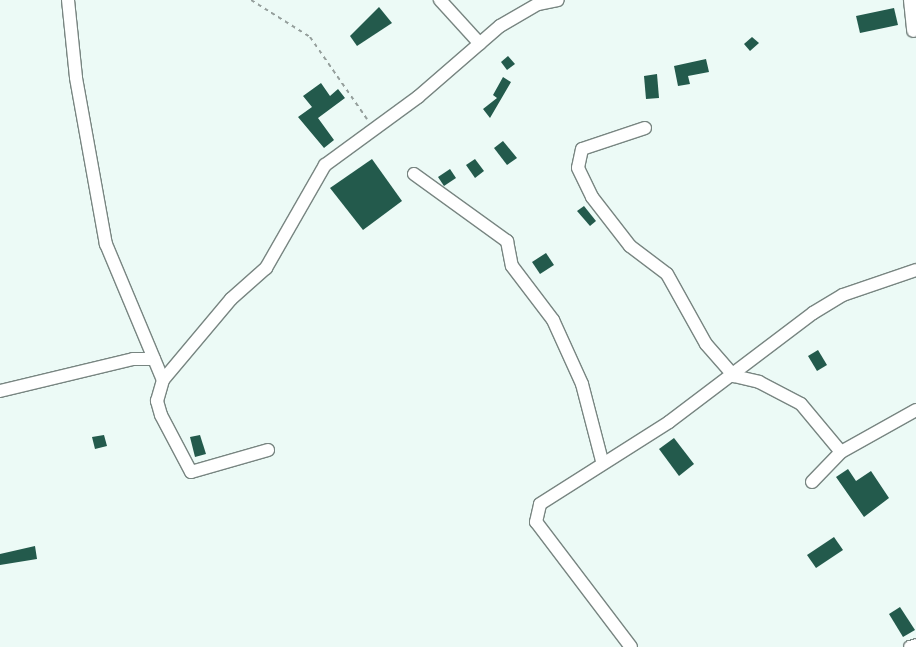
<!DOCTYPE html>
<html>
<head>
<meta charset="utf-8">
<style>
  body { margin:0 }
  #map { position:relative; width:916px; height:647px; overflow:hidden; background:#ecfaf6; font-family:"PT Sans",sans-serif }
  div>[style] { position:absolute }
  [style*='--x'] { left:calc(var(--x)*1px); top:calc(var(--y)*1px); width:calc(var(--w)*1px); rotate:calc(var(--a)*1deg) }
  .building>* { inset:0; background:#235a4c }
  .path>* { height:2px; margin-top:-1px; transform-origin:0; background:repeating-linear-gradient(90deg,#959f9c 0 4px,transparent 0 8px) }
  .roads { filter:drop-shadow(1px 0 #788581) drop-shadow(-1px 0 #788581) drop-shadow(0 1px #788581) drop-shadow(0 -1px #788581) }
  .minor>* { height:12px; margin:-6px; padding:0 6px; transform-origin:6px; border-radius:6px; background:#fff }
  span { translate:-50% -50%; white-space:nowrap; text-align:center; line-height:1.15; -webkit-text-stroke:5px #ecfaf6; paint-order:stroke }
</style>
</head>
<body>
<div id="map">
  <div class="building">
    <i style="clip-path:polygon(379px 7px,392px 23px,357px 46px,350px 36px)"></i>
    <i style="clip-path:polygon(894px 8px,898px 25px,860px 33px,856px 16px)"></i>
    <i style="clip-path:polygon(752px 37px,759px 43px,750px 51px,744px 44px)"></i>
    <i style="clip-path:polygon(508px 56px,515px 64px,507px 70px,501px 62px)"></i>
    <i style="clip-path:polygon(706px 59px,709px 72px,688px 76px,690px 84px,678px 86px,674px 66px)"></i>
    <i style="clip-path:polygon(657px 74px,659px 98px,646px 99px,644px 76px)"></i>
    <i style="clip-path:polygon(503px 77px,511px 82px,490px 118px,483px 109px,497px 98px,493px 95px)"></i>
    <i style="clip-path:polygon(321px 83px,330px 96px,338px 89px,345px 98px,318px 118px,334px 140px,324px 148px,298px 117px,312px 107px,303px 96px)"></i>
    <i style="clip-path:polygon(503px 141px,517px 158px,507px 165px,494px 148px)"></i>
    <i style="clip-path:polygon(372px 159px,402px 201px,363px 230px,330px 188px)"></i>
    <i style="clip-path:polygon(475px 159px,484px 171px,475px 178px,466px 165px)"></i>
    <i style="clip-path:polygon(450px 169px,456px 178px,444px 186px,438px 177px)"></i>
    <i style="clip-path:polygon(584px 206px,596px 221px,590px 226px,577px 211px)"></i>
    <i style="clip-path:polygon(546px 253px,554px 265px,540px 274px,532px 262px)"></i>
    <i style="clip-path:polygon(818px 350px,827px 365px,817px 371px,808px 356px)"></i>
    <i style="clip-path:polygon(104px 435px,107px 446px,95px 449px,92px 437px)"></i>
    <i style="clip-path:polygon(200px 435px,206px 454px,195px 457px,190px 437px)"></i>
    <i style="clip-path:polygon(674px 438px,694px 464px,679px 476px,659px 449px)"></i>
    <i style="clip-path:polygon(848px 469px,856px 481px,871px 471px,889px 498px,864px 517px,836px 477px)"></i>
    <i style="clip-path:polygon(834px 537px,843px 550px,816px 568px,807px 555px)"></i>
    <i style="clip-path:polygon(35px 546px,37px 559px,0 565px,0 554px)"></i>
    <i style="clip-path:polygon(900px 607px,915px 630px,903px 637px,889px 614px)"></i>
  </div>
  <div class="path">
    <i style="--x:251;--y:0;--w:70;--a:32.1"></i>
    <i style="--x:310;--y:37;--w:100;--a:55.2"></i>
  </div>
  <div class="roads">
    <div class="minor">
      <i style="--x:68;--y:0;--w:78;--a:84.1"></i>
      <i style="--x:76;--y:78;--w:169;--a:79.8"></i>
      <i style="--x:106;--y:244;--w:147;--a:67.3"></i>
      <i style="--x:440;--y:0;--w:59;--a:47.7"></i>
      <i style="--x:910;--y:0;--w:31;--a:84"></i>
      <i style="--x:645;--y:128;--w:66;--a:161.6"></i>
      <i style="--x:582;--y:149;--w:19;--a:102"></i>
      <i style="--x:578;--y:168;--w:32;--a:64"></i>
      <i style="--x:592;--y:197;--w:62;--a:52.2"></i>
      <i style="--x:630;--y:246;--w:46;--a:37.1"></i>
      <i style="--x:667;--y:274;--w:80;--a:60.9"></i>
      <i style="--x:706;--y:344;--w:43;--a:48.8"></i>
      <i style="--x:734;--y:376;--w:26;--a:13"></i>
      <i style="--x:759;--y:382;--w:47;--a:27.6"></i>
      <i style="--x:801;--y:404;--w:62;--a:50.2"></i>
      <i style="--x:414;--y:174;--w:115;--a:35.8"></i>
      <i style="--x:507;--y:241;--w:25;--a:79"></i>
      <i style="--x:512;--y:266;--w:68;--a:52.8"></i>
      <i style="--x:553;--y:320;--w:70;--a:65.6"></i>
      <i style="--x:582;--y:384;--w:80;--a:75.4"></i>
      <i style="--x:0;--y:391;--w:137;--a:-13.5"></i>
      <i style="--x:133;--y:359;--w:21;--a:0"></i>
      <i style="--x:268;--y:450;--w:80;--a:164.1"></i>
      <i style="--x:191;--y:472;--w:64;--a:-117.8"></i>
      <i style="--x:161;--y:415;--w:15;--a:-106"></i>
      <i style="--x:157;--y:401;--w:22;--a:-74"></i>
      <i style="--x:163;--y:380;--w:106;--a:-50"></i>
      <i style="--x:231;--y:299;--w:47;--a:-41.5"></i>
      <i style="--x:266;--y:268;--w:119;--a:-60.2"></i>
      <i style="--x:325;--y:165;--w:115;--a:-36.2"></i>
      <i style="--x:418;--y:97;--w:108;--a:-40.9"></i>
      <i style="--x:500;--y:26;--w:44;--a:-30.1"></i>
      <i style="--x:538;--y:4;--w:20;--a:-11"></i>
      <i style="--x:812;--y:482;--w:42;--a:-46"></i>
      <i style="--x:841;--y:452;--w:86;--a:-29.2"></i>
      <i style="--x:631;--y:647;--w:157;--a:-127.2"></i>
      <i style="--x:536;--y:522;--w:18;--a:-77"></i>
      <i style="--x:540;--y:504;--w:153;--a:-32.4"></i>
      <i style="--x:669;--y:422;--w:181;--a:-37.1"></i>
      <i style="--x:813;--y:313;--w:35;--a:-31"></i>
      <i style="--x:843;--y:295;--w:77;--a:-18.9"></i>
      <i style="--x:910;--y:647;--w:6;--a:-18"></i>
    </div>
  </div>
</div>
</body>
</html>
